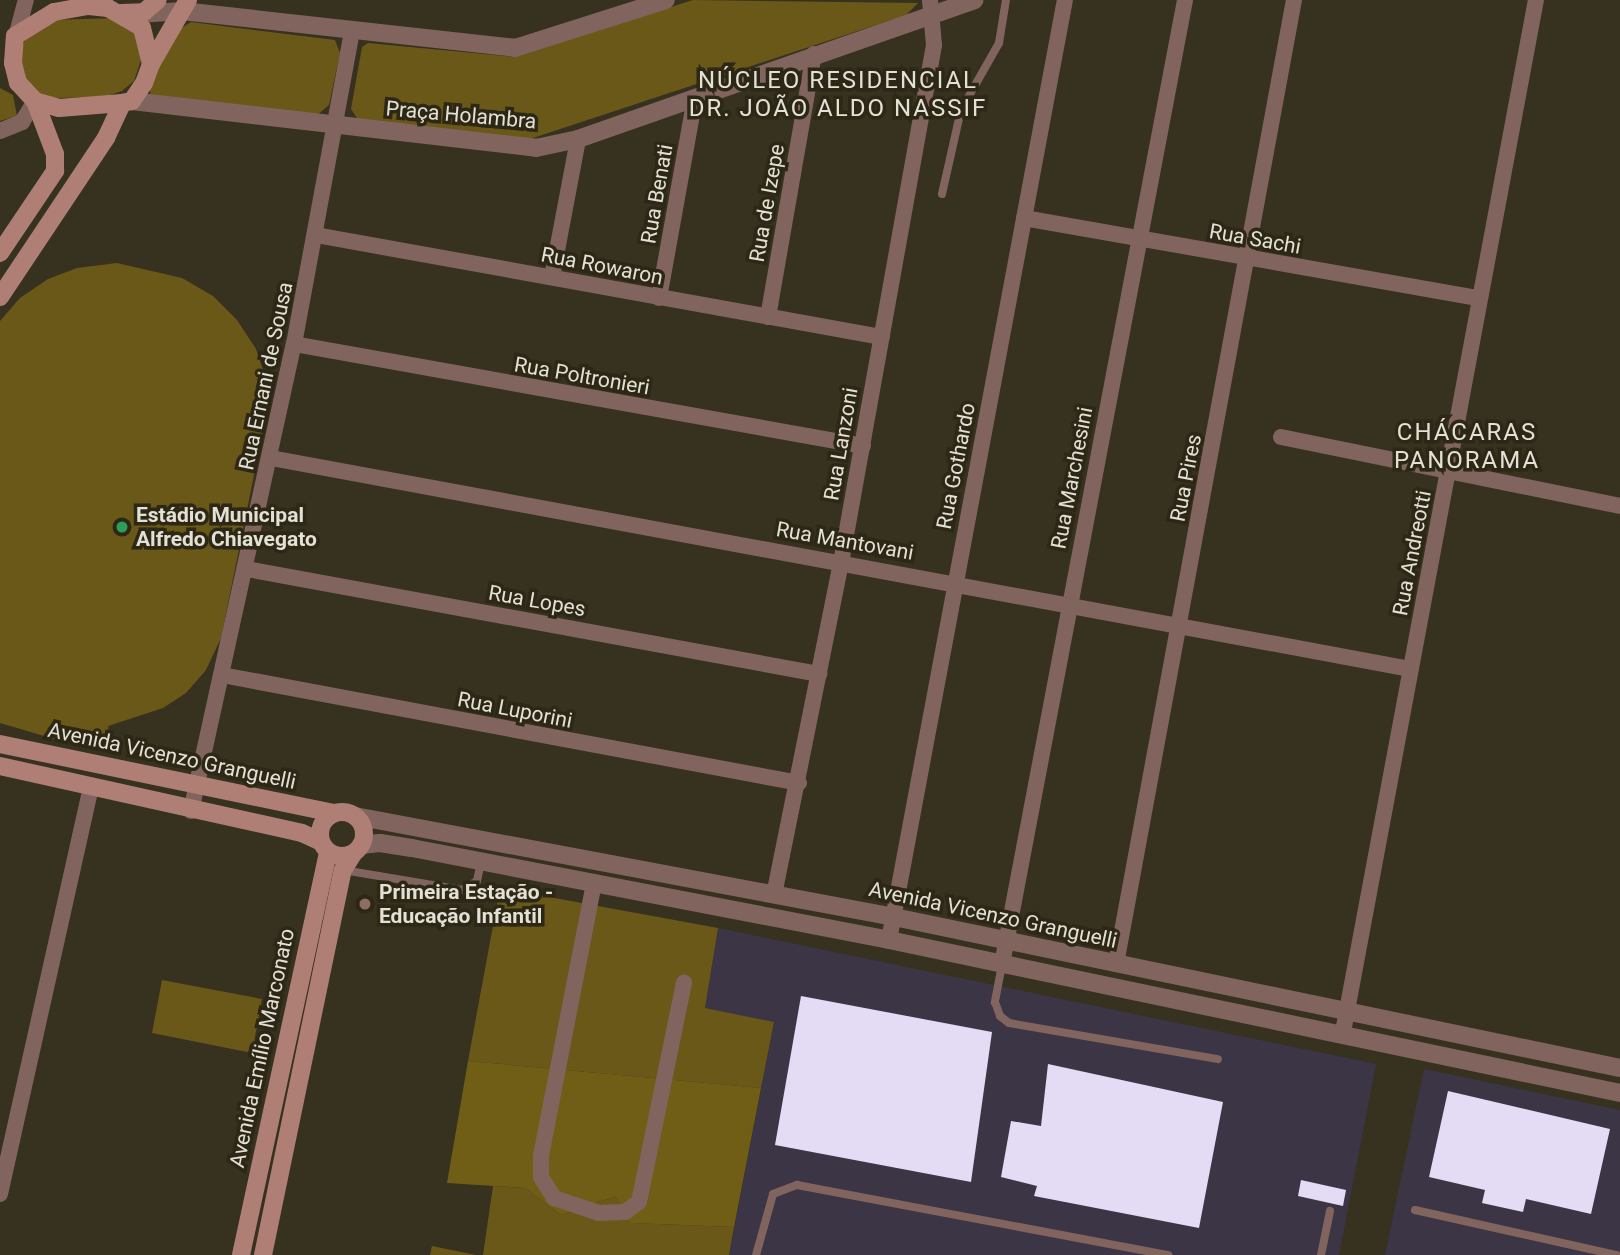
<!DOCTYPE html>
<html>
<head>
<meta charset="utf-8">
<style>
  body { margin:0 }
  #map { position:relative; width:1620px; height:1255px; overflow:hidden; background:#37311f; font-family:Roboto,sans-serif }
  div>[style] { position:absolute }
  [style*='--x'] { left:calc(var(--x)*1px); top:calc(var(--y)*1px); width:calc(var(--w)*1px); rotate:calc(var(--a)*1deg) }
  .industrial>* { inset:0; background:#3c3546 }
  .green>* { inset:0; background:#6a5819 }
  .forest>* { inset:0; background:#715e16 }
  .building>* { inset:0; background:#e4dbf5 }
  .service>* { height:8px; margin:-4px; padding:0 4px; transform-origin:4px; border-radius:4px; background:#82645e }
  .minor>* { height:16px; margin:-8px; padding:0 8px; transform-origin:8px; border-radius:8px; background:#82645e }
  .tertiary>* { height:18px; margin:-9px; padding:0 9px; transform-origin:9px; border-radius:9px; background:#82645e }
  .secondary>* { height:18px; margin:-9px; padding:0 9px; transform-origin:9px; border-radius:9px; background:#af7f76 }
  .secondary>.ring { margin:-9px; padding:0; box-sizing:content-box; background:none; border:18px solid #af7f76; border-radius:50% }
  .dots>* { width:19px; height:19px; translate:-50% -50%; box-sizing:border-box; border:4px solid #2d2715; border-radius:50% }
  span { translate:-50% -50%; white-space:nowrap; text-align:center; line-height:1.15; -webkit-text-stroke:7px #2d2715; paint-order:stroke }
  .street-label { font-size:21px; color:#e3e0d5 }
  .poi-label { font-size:21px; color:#e3e0d5; font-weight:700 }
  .left { translate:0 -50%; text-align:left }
  .quarter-label { font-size:24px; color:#e3e0d5; letter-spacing:2px }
</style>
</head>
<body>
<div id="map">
  <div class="industrial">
    <i style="clip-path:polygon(718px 928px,1376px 1064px,1339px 1255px,729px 1255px,774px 1022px,705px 1008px)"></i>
    <i style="clip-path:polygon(1424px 1069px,1620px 1110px,1620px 1255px,1385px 1255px)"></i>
  </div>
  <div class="green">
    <i style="clip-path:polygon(693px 0,918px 3px,906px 15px,530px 139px,359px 121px,351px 109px,362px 47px,368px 43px,515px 57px)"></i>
    <i style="clip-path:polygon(116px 18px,132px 26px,143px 54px,134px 81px,122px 91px,104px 97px,52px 98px,36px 93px,25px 83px,19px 53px,25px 40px,52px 20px)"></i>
    <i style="clip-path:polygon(191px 22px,335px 40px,340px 53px,329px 105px,315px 117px,151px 96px,148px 83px,180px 29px)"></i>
    <i style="clip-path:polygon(0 88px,13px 95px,17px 116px,0 121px)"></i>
    <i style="clip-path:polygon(117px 263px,182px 278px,213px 296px,237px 320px,256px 349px,267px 382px,266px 416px,221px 638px,206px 670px,186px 693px,163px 708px,108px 726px,110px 741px,61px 741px,0 723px,0 321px,20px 298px,48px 279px,77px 268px)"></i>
    <i style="clip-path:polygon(500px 888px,718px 928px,705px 1008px,774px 1022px,761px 1088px,468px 1061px)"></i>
    <i style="clip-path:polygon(162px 980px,262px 999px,252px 1053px,152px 1033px)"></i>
    <i style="clip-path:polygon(493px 1186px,525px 1188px,561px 1215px,575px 1211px,584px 1215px,597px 1202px,616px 1197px,632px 1223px,734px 1227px,729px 1255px,483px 1255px)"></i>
    <i style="clip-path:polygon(432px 1246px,476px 1255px,430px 1255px)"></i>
  </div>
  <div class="forest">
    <i style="clip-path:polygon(468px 1061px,761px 1088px,734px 1227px,631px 1223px,616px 1197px,597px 1202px,584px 1216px,575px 1211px,561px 1215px,525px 1188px,447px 1183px)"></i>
  </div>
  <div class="building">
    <i style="clip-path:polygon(801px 996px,992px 1032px,971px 1182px,775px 1145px)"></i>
    <i style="clip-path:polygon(1048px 1064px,1223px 1102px,1199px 1228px,1034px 1196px,1037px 1186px,1001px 1177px,1011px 1121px,1041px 1126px)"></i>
    <i style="clip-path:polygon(1448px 1091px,1610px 1129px,1591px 1214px,1526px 1199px,1523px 1212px,1482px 1203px,1485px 1190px,1429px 1177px)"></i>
    <i style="clip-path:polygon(1301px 1180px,1346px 1190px,1343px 1206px,1298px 1196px)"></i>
  </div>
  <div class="service">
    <i style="--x:942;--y:194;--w:86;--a:-77.3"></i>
    <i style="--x:961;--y:110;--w:77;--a:-60.4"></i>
    <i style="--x:999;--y:43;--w:44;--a:-80.8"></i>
    <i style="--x:343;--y:870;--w:121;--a:9.5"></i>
    <i style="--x:462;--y:890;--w:17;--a:-31"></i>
    <i style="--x:477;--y:881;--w:19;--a:-78"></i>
    <i style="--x:1002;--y:965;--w:38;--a:101"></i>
    <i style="--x:995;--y:1002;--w:15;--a:70"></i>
    <i style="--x:1000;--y:1016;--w:11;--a:38"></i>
    <i style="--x:1009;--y:1023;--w:212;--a:9.8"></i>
    <i style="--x:1415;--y:1210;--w:207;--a:12.6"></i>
    <i style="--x:756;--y:1255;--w:63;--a:-74.4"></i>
    <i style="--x:773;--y:1194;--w:26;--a:-21"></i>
    <i style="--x:797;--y:1185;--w:378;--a:10.7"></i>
    <i style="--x:1321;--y:1255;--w:45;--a:-78.4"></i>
  </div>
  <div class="minor">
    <i style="--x:17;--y:33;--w:34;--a:-75"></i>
    <i style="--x:0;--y:131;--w:24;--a:-22"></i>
    <i style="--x:22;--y:122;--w:25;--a:-58"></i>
    <i style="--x:1024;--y:218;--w:461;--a:10"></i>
    <i style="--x:316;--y:235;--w:575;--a:10.22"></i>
    <i style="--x:552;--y:277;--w:140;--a:-79.3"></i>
    <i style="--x:659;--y:298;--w:204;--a:-79.8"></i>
    <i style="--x:768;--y:317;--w:267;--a:-80.1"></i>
    <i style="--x:294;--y:344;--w:578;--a:10.16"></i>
    <i style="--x:1281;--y:437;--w:346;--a:11.5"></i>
    <i style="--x:271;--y:458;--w:1159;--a:10.49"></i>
    <i style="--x:247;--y:569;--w:582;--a:10.4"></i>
    <i style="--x:222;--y:675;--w:587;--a:10.6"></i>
    <i style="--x:191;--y:811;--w:478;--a:-77.6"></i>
    <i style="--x:294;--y:344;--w:319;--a:-79.5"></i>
    <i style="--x:594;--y:883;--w:277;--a:101"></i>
    <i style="--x:541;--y:1155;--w:22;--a:90"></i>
    <i style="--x:541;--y:1177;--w:25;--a:58"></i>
    <i style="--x:554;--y:1198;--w:47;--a:18.4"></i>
    <i style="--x:599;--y:1213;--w:26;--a:-2"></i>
    <i style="--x:625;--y:1212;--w:17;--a:-36"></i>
    <i style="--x:639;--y:1202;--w:224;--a:-78.4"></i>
    <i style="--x:774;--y:895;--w:339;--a:-78.6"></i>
    <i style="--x:841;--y:563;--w:526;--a:-79.82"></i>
    <i style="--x:934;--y:45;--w:45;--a:-95.1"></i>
    <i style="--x:889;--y:940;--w:956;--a:-79.4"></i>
    <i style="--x:1002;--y:964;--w:981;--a:-79.25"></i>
    <i style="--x:1116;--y:964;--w:980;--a:-79.54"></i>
    <i style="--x:1343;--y:1032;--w:1050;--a:-79.41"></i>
    <i style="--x:0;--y:1194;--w:417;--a:-77.4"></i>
  </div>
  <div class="tertiary">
    <i style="--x:138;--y:14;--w:44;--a:-3.9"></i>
    <i style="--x:182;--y:11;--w:335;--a:6.3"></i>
    <i style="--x:515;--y:48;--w:158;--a:-17.6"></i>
    <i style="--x:132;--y:101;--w:407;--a:6.6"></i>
    <i style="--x:536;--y:148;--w:43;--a:-12.1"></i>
    <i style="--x:578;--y:139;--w:420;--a:-19.3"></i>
    <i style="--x:355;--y:816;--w:548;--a:10.61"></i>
    <i style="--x:894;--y:917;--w:742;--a:11.75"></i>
    <i style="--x:361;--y:845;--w:19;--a:-6"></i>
    <i style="--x:380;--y:843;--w:32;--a:9"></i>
    <i style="--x:412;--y:848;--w:486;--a:10.9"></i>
    <i style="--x:889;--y:940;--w:747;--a:11.82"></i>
  </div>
  <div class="secondary">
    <i style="--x:89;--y:6;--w:19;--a:6"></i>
    <i style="--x:108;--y:8;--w:39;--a:30"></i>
    <i style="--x:142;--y:28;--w:37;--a:76"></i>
    <i style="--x:151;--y:64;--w:20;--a:110"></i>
    <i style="--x:144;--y:83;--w:22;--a:124"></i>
    <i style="--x:132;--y:101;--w:10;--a:169"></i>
    <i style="--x:122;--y:103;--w:63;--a:175.5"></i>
    <i style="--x:59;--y:108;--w:25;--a:-164"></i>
    <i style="--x:35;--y:101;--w:25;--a:-133"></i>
    <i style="--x:18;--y:83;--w:21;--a:-104"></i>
    <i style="--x:13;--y:63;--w:27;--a:-86"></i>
    <i style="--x:15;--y:36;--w:46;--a:-31.6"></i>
    <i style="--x:54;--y:12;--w:36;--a:-10"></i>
    <i style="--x:121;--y:13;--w:23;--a:-2"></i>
    <i style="--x:144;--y:12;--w:18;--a:-41"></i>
    <i style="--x:151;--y:64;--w:74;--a:-60"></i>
    <i style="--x:0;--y:253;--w:99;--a:-56.1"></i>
    <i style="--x:55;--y:171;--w:17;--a:-90"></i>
    <i style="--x:55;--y:154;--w:57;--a:-110.7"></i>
    <i style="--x:0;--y:297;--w:191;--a:-56.3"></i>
    <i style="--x:106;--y:138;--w:38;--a:-65"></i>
    <i style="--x:0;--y:744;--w:341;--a:11.7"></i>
    <i style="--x:0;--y:766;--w:309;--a:12.5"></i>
    <i style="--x:302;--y:833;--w:21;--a:25"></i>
    <i class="ring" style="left:320px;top:812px;width:26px;height:26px"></i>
    <i style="--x:241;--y:1255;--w:413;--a:-77.8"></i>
    <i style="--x:263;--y:1255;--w:393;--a:-78.3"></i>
    <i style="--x:343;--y:870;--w:19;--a:-58"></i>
  </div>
  <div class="dots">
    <i style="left:122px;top:527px;background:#2e9e5b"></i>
    <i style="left:365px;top:904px;background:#8d6e63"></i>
  </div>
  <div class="street-label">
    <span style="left:461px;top:115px;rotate:5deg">Praça Holambra</span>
    <span style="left:657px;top:194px;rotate:-80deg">Rua Benati</span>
    <span style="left:767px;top:203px;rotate:-80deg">Rua de Izepe</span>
    <span style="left:1255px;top:239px;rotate:10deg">Rua Sachi</span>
    <span style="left:602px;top:266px;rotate:11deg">Rua Rowaron</span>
    <span style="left:266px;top:376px;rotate:-78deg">Rua Ernani de Sousa</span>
    <span style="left:582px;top:376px;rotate:10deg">Rua Poltronieri</span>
    <span style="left:841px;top:444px;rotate:-80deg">Rua Lanzoni</span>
    <span style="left:956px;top:466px;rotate:-79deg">Rua Gothardo</span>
    <span style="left:1072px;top:478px;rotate:-79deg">Rua Marchesini</span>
    <span style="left:1186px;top:478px;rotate:-79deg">Rua Pires</span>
    <span style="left:845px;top:541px;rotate:10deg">Rua Mantovani</span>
    <span style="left:1412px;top:553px;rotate:-79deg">Rua Andreotti</span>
    <span style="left:537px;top:601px;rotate:10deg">Rua Lopes</span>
    <span style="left:515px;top:710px;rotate:11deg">Rua Luporini</span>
    <span style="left:172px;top:756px;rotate:12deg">Avenida Vicenzo Granguelli</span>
    <span style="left:993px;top:915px;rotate:12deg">Avenida Vicenzo Granguelli</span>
    <span style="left:262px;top:1048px;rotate:-78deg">Avenida Emílio Marconato</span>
  </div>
  <div class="poi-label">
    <span class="left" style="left:136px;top:527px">Estádio Municipal<br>Alfredo Chiavegato</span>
    <span class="left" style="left:379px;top:904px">Primeira Estação -<br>Educação Infantil</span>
  </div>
  <div class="quarter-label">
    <span style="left:838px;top:95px">NÚCLEO RESIDENCIAL<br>DR. JOÃO ALDO NASSIF</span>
    <span style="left:1467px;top:447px">CHÁCARAS<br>PANORAMA</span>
  </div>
</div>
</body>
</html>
